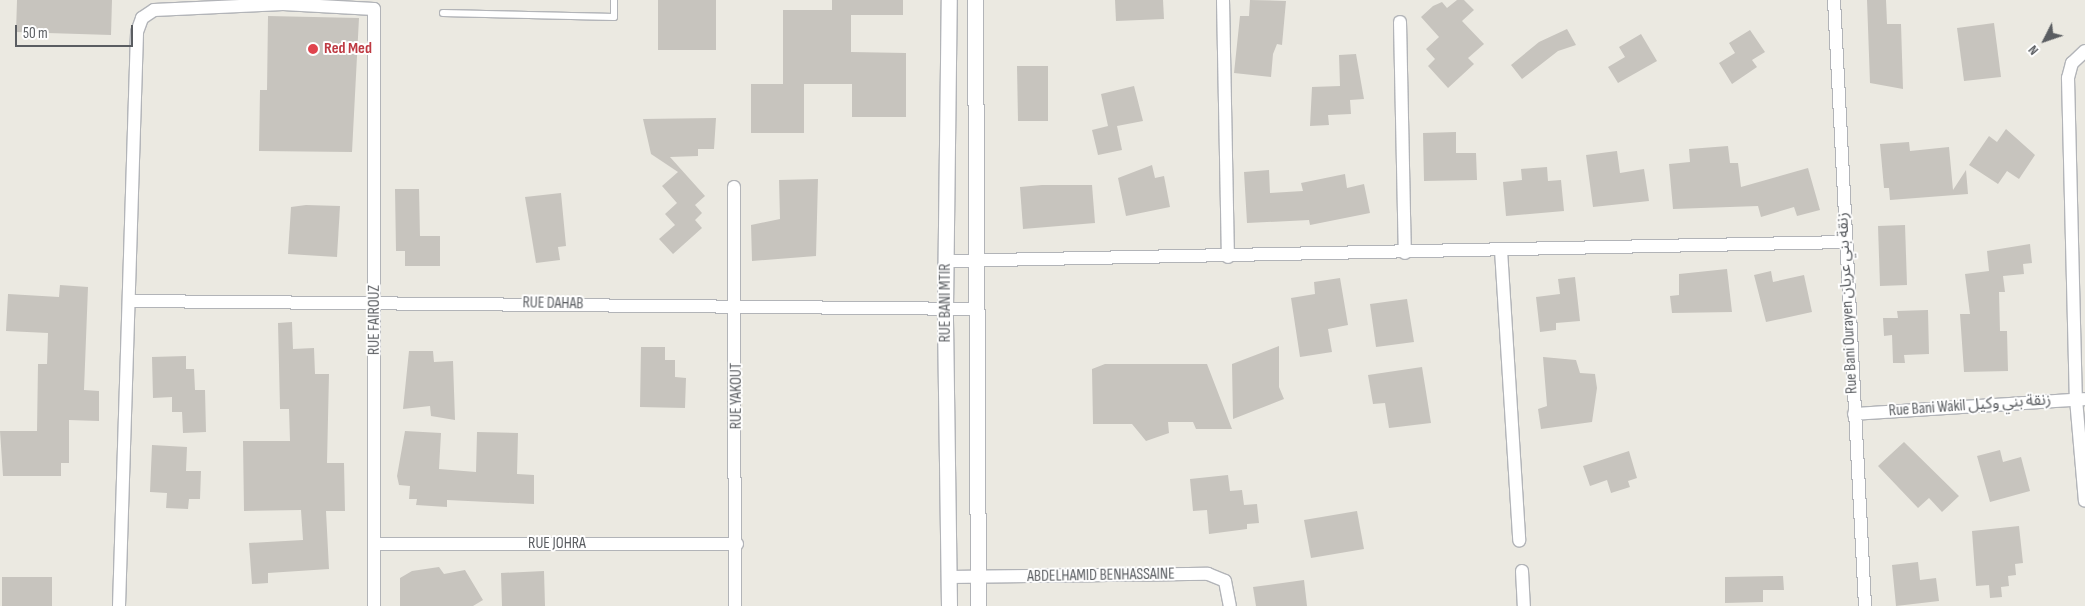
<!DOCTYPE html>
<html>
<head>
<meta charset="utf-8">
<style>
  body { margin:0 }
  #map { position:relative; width:2085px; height:606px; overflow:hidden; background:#ebe9e1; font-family:"Sofia Sans Condensed","Noto Sans Arabic",sans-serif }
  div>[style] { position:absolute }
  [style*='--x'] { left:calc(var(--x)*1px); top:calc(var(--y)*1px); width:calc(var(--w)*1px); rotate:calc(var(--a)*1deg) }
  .building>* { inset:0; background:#c7c4be }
  .roads { filter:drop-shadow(1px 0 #b2b4b8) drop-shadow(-1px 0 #b2b4b8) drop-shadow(0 1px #b2b4b8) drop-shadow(0 -1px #b2b4b8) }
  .service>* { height:6px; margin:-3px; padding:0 3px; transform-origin:3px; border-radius:3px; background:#fff }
  .minor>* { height:12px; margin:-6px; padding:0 6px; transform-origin:6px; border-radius:6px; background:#fff }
  .tertiary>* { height:15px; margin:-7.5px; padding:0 7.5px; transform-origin:7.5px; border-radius:7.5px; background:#fff }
  .dots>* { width:14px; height:14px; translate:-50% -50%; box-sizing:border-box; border:2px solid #fff; border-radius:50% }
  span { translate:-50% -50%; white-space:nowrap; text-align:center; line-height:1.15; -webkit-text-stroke:4px #fff; paint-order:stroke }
  .health-label { font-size:16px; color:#be3a42; font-weight:700 }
  .left { translate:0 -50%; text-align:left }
  .street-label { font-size:16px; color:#5a5d61 }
  .north { position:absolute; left:2020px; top:15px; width:50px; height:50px; -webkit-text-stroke:4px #fff; paint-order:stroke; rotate:229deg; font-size:14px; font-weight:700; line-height:20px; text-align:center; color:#5a5d61 }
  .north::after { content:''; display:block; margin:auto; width:18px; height:22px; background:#5a5d61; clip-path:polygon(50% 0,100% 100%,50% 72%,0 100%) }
  .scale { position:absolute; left:15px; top:25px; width:118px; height:22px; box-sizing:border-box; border:2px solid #5a5d61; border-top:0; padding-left:6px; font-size:15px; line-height:18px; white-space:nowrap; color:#5a5d61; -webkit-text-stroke:4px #fff; paint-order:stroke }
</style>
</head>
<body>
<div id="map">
  <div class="building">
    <i style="clip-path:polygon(17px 0,112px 0,111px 35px,16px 32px)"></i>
    <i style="clip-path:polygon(658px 0,716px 0,716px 50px,658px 50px)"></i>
    <i style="clip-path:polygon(832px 0,903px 0,903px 15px,851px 15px,851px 52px,906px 53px,906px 117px,852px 117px,852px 84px,804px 84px,804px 133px,751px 133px,751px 84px,783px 84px,783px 10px,832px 10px)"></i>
    <i style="clip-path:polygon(1115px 0,1163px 0,1164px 19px,1116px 21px)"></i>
    <i style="clip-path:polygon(1250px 0,1286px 1px,1282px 45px,1277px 44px,1273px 54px,1271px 77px,1234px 73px,1240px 16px,1249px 16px)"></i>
    <i style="clip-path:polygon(1457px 0,1464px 0,1474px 10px,1462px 21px,1484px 44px,1468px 58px,1474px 64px,1448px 88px,1428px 66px,1435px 59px,1426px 49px,1439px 37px,1421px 17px,1433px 6px,1442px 2px,1447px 8px)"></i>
    <i style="clip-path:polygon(1867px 0,1886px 0,1887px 24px,1901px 24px,1903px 89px,1870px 83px)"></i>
    <i style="clip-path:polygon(268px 16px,359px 18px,352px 152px,259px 151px,260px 90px,267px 90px)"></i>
    <i style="clip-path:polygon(1994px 23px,2001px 77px,1964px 81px,1957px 28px)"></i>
    <i style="clip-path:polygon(1567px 29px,1576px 45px,1558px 51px,1522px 79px,1511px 65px,1539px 42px)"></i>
    <i style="clip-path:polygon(1750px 30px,1765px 52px,1752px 60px,1757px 67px,1732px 84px,1719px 63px,1735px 53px,1729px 43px)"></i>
    <i style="clip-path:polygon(1641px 34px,1657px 61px,1618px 83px,1608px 67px,1625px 57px,1619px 47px)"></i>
    <i style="clip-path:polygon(1356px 54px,1364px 99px,1350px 100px,1351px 114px,1328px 115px,1329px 125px,1310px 126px,1312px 87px,1340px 86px,1339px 55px)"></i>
    <i style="clip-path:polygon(1017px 66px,1048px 66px,1048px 121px,1018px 121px)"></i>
    <i style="clip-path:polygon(1134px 86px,1143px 121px,1117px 126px,1122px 150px,1098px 155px,1092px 130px,1108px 126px,1101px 94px)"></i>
    <i style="clip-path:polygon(716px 118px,714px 149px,698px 149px,698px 156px,670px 157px,705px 196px,695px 205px,702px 213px,695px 220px,702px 228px,673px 254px,659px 239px,675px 225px,665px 214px,677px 203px,662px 186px,678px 172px,651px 154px,643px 119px)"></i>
    <i style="clip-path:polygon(2006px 129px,2035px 155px,2019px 179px,2007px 171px,1998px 184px,1969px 165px,1989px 136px,1997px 142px)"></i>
    <i style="clip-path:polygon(1456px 132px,1456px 153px,1476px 153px,1477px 180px,1424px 181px,1423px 133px)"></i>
    <i style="clip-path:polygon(1909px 142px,1910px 151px,1949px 147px,1953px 190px,1966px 170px,1968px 194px,1890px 200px,1889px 188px,1884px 188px,1880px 144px)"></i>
    <i style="clip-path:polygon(1728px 146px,1730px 163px,1738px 163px,1741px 187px,1808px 168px,1820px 210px,1797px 216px,1794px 207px,1761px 217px,1758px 206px,1673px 209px,1669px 164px,1690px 162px,1689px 149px)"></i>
    <i style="clip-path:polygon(1617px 151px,1620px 173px,1644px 169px,1649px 201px,1593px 207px,1586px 155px)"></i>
    <i style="clip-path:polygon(1152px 165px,1155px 178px,1164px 176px,1170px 207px,1126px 216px,1118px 178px)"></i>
    <i style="clip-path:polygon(1547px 167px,1548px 181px,1561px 180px,1564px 211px,1506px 216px,1503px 182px,1522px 180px,1521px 169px)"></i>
    <i style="clip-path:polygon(1269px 170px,1270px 193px,1303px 191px,1301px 183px,1345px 174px,1347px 188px,1364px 184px,1370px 213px,1310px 225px,1309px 220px,1247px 223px,1244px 172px)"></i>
    <i style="clip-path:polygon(818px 179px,816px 256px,752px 261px,751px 225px,780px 219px,779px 180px)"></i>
    <i style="clip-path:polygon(1042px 185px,1092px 185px,1095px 223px,1023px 229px,1020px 187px)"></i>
    <i style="clip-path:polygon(395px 189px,419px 189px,420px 236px,440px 236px,440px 266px,405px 266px,405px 251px,396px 251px)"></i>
    <i style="clip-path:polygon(561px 193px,566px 246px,558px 247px,560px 260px,536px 263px,525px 197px)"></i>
    <i style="clip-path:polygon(306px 205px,340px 206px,337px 257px,288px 254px,291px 207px)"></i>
    <i style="clip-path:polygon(1905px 225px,1907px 285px,1880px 286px,1878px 226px)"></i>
    <i style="clip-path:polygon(2030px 244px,2032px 263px,2023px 264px,2024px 274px,2003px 276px,2005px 292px,1999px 292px,2000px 331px,2007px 331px,2008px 371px,1964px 372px,1960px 314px,1970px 314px,1965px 274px,1989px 271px,1987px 251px)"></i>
    <i style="clip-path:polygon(1727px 269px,1732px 312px,1672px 313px,1670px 296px,1679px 295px,1679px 274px)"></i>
    <i style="clip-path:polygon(1771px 271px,1773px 282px,1804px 275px,1812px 312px,1766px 322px,1754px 275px)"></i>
    <i style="clip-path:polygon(1575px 277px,1580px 321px,1556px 323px,1556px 330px,1540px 332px,1536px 297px,1560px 294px,1558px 279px)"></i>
    <i style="clip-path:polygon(1340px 278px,1348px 325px,1328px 329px,1332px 352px,1300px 357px,1291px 298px,1315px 294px,1314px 282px)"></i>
    <i style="clip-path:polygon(60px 285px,88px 287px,84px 390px,99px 391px,99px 421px,69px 420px,69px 463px,61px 463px,61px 476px,3px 476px,0 431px,37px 431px,38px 364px,47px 364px,48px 333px,6px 331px,8px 294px,59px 297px)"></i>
    <i style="clip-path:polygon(1407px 299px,1414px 342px,1376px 347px,1370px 304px)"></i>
    <i style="clip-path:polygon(1928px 310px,1929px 354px,1904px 355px,1905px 363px,1893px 363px,1892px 335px,1884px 336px,1883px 318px,1898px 318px,1897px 311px)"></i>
    <i style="clip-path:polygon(292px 322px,293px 349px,314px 348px,315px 374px,329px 374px,327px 463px,344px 463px,345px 511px,326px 511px,329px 569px,268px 573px,268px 583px,252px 584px,249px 543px,303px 540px,301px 510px,244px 511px,243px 441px,290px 441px,289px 409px,280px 409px,278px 323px)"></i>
    <i style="clip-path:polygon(1279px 346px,1279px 387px,1284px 399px,1233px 419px,1232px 364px)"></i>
    <i style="clip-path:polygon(641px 347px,665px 347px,665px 360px,675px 360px,675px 377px,686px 378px,685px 408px,640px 407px)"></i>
    <i style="clip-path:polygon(409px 351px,433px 351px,434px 362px,453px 361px,455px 420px,431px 416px,430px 406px,403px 409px)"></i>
    <i style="clip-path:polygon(186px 356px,186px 369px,194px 369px,195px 390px,205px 390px,206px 432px,183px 433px,182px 412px,172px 412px,172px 397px,153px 398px,152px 357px)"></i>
    <i style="clip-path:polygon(1543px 357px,1576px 360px,1580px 373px,1595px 374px,1597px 388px,1592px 422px,1541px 429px,1538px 409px,1547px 406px)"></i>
    <i style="clip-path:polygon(1105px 364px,1207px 364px,1232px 429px,1196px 429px,1193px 422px,1168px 422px,1169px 433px,1146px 441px,1132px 424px,1093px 424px,1092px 369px)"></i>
    <i style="clip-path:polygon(1422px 367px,1431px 423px,1389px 428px,1385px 403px,1373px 404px,1368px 375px)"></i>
    <i style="clip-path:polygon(405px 431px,441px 433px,439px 469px,476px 472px,477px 432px,518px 433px,517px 474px,534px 475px,534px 504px,447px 500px,447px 507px,416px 505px,417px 499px,409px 499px,410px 486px,399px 485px,397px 476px)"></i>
    <i style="clip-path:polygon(1904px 442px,1959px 496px,1942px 512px,1929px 498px,1918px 508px,1878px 466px)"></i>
    <i style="clip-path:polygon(152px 445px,187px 447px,186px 471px,201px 471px,200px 499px,189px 499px,188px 509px,166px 508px,167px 493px,150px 492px)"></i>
    <i style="clip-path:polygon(2000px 450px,2003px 462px,2021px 457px,2030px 491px,1990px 502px,1977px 456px)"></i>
    <i style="clip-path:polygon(1629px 451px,1637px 478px,1628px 481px,1630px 487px,1611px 493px,1607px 480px,1590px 486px,1583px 466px)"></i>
    <i style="clip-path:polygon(1228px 475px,1230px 491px,1242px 490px,1244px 505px,1257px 504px,1259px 523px,1247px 524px,1247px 529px,1209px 534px,1207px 510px,1193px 511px,1190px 479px)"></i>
    <i style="clip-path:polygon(1357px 511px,1364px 549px,1311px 558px,1304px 520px)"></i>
    <i style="clip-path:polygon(2019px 526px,2023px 563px,2015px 564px,2016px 575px,2008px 576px,2009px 586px,2001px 587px,2002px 597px,1990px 598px,1989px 585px,1976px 586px,1972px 531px)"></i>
    <i style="clip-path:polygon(1918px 562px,1920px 580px,1936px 578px,1939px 601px,1896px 606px,1892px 565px)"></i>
    <i style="clip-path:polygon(439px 567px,444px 574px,465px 570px,483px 600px,473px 606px,400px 606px,400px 578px,412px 571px)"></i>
    <i style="clip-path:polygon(544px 571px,545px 606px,502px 606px,501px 573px)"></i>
    <i style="clip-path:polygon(1783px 576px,1784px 590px,1763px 590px,1763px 602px,1725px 603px,1725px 577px)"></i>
    <i style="clip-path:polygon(2px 577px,52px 577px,52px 606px,2px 606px)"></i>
    <i style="clip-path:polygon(1304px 580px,1307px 606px,1256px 606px,1253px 587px)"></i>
  </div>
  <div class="roads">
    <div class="service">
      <i style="--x:443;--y:13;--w:171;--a:1.3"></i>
      <i style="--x:614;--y:17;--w:17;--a:-90"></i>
    </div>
    <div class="minor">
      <i style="--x:1223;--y:0;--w:257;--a:88.9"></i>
      <i style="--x:1834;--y:0;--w:607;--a:87.07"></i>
      <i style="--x:1400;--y:22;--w:231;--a:88.8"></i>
      <i style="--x:2085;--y:51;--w:18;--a:137"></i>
      <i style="--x:2072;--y:63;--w:16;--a:105"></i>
      <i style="--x:2068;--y:78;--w:321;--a:88.6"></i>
      <i style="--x:2076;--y:399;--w:102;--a:85"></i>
      <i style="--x:734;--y:187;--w:419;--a:89.9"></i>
      <i style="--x:1501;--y:250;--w:291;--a:86.4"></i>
      <i style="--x:946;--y:261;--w:898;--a:-1.21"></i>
      <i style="--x:131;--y:301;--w:844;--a:0.54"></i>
      <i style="--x:1854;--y:414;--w:231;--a:-3.7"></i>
      <i style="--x:376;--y:544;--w:361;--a:0"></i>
      <i style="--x:1522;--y:571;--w:35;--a:87"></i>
      <i style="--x:949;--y:577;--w:259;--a:-0.7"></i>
      <i style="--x:1208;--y:574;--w:18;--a:22"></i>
      <i style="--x:1225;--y:581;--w:25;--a:79"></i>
      <i style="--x:119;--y:606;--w:574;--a:-88.2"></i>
      <i style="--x:137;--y:32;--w:15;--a:-70"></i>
      <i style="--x:142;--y:18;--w:14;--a:-34"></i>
      <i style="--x:154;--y:10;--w:129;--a:-2.7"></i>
      <i style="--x:283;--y:4;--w:91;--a:3.1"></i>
      <i style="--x:374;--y:9;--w:597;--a:90"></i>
    </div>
    <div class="tertiary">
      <i style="--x:975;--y:0;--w:606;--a:89.72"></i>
      <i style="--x:949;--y:606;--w:298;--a:-90.8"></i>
      <i style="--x:945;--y:308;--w:308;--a:-89.3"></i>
    </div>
  </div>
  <div class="dots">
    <i style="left:313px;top:49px;background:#e0444e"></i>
  </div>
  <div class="health-label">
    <span class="left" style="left:324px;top:49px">Red Med</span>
  </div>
  <div class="street-label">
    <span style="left:946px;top:303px;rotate:-90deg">RUE BANI MTIR</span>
    <span style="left:1848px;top:303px;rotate:-93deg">Rue Bani Ourayen زنقة بني عريان</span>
    <span style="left:553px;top:304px;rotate:1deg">RUE DAHAB</span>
    <span style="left:375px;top:320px;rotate:-90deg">RUE FAIROUZ</span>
    <span style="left:737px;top:396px;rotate:-90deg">RUE YAKOUT</span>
    <span style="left:1970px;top:406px;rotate:-4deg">Rue Bani Wakil زنقة بني وكيل</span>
    <span style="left:557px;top:544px">RUE JOHRA</span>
    <span style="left:1101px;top:576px;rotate:-1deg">ABDELHAMID BENHASSAINE</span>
  </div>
  <div class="north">N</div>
  <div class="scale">50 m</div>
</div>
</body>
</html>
